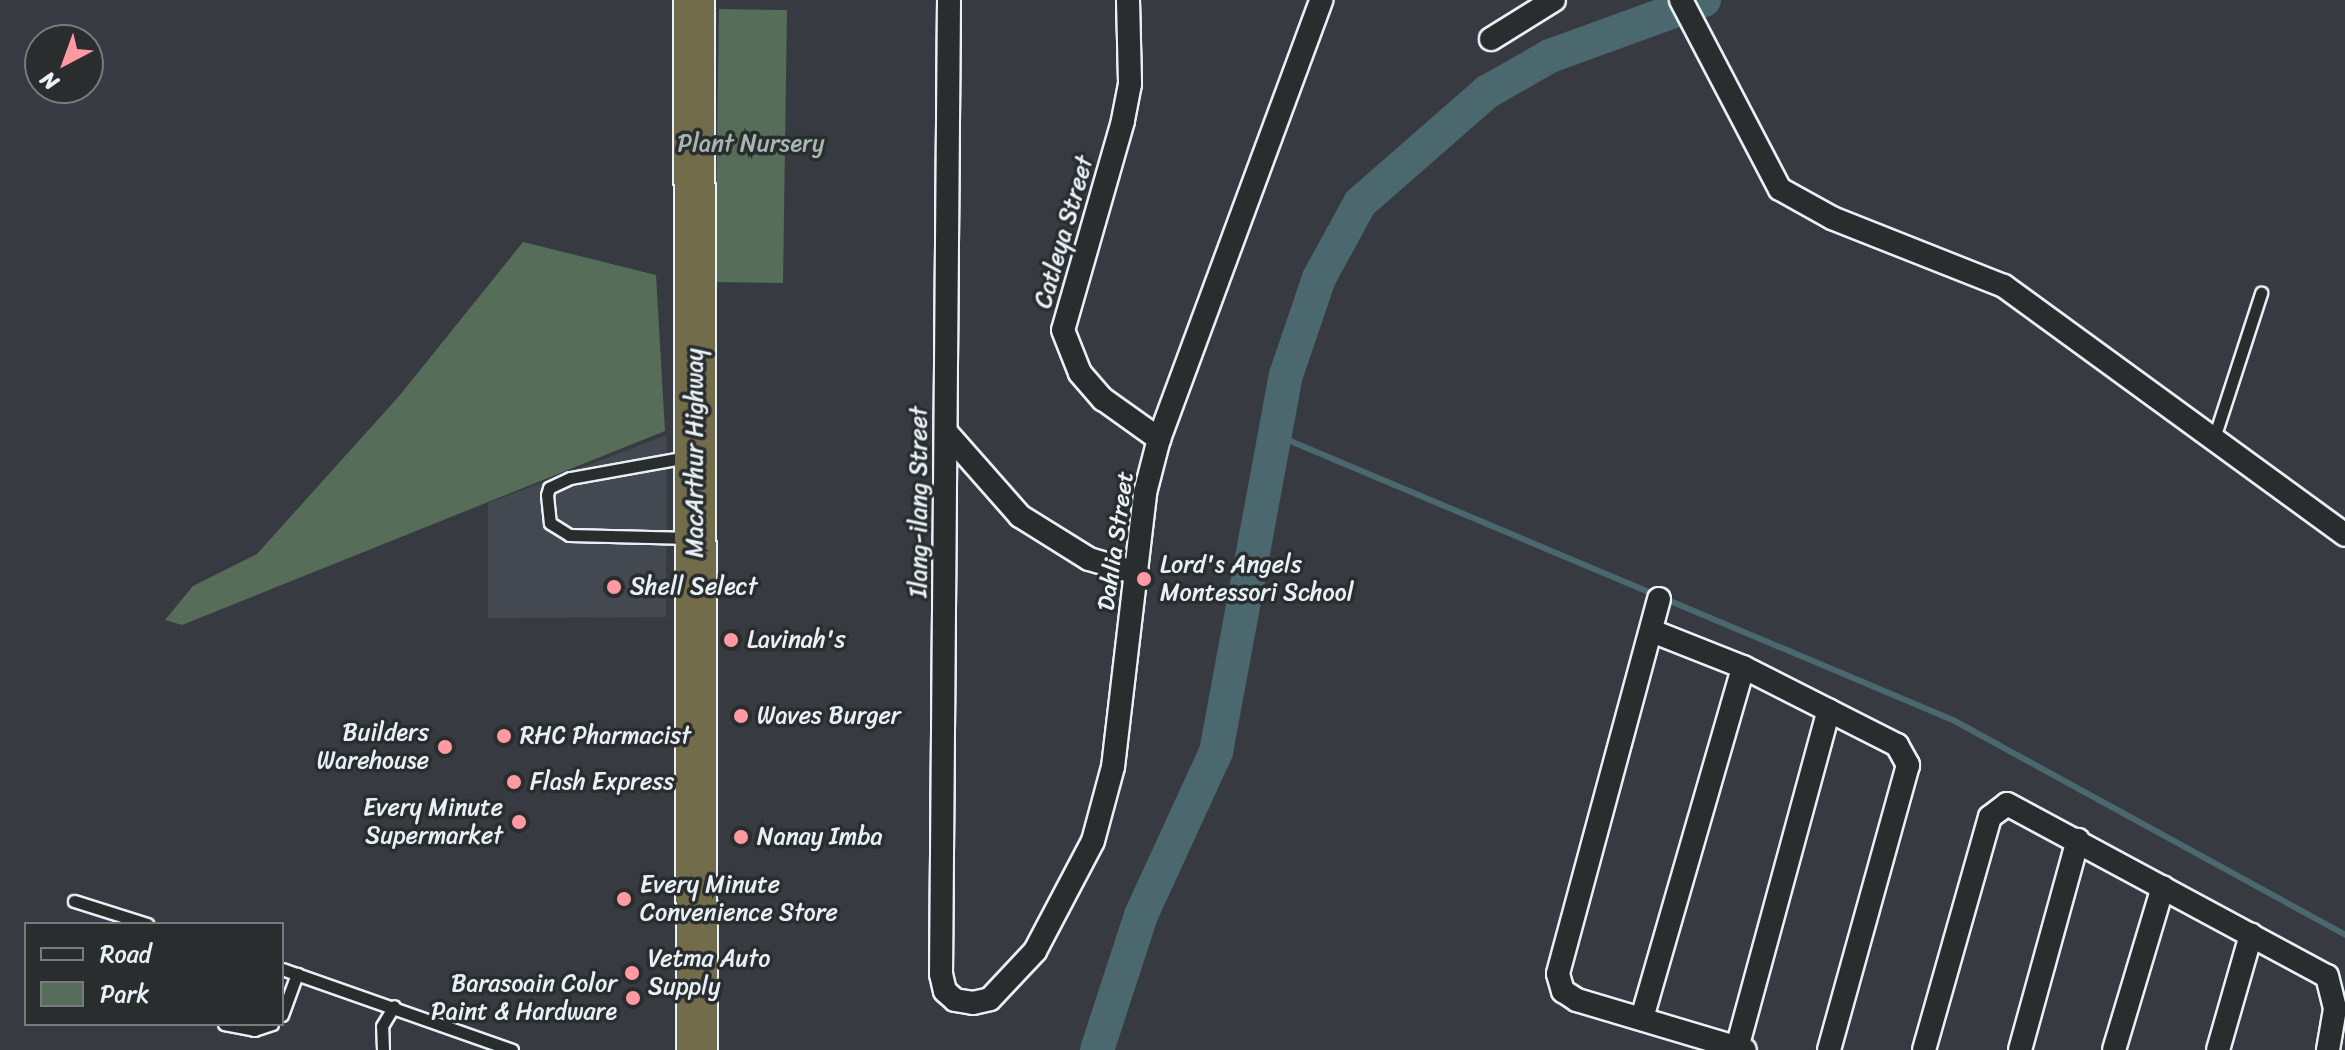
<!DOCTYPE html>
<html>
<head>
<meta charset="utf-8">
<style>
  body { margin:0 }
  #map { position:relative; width:2345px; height:1050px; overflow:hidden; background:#373b41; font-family:Sriracha,sans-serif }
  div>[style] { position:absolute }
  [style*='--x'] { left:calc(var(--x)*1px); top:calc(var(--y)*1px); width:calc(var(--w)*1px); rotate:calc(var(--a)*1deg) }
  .built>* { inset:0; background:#434851 }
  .green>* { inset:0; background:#566d59 }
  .stream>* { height:6px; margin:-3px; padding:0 3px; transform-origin:3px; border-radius:3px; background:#4a686d }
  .river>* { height:34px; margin:-17px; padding:0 17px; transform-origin:17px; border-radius:17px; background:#4a686d }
  .roads { filter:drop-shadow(2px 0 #e8f1f8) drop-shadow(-2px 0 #e8f1f8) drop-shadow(0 2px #e8f1f8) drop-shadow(0 -2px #e8f1f8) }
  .lane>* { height:11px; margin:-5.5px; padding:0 5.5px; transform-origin:5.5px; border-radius:5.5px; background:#2a2d2e }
  .street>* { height:22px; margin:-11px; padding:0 11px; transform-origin:11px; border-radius:11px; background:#2a2d2e }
  .highway>* { height:40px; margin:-20px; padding:0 20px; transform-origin:20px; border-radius:20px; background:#726c4b }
  .dots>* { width:22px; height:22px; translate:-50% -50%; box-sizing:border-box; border:4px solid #2a2d2e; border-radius:50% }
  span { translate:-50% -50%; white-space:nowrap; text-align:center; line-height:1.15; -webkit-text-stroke:7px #2a2d2e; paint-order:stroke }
  .park-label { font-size:24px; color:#a6b6b0 }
  .street-label { font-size:24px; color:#e8f1f8 }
  .poi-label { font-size:24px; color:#e8f1f8 }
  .left { translate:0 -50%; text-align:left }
  .right { translate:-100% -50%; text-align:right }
  .legend { position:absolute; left:24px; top:922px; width:260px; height:104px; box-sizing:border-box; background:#2a2d2e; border:2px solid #767b7f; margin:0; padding:10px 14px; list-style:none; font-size:24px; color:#e8f1f8 }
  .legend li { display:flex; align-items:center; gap:16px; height:40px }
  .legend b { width:40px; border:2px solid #767b7f }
  .north { position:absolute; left:24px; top:24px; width:80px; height:80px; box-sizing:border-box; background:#2a2d2e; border:2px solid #767b7f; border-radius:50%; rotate:221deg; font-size:22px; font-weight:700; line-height:32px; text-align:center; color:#e8f1f8 }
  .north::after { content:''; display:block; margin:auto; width:28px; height:36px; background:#ff9aa2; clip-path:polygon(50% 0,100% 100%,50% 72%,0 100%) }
</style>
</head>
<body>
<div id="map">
  <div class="built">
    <i style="clip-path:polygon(667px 435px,666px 617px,488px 618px,488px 503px)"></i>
  </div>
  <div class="green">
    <i style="clip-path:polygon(719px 9px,787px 10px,783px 283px,715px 282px)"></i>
    <i style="clip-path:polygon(523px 242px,656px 275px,665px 431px,182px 625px,165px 620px,193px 586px,257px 554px,400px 395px)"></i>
  </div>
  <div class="stream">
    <i style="--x:1276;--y:435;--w:735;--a:22.83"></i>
    <i style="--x:1953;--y:720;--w:447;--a:28.7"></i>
  </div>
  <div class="river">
    <i style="--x:1097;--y:1050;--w:142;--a:-71.9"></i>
    <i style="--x:1141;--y:915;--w:179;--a:-65.3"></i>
    <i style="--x:1216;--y:752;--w:383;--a:-79.5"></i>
    <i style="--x:1286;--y:375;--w:102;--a:-71.2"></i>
    <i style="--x:1319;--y:278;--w:85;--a:-61.3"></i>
    <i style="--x:1360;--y:203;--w:169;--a:-41.2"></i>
    <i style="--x:1487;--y:92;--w:73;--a:-29.7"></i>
    <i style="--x:1550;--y:56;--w:164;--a:-20"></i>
  </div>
  <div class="roads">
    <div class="lane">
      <i style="--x:2213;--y:441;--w:156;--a:-72"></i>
      <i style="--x:687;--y:457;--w:119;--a:169.8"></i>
      <i style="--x:570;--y:478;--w:23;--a:155"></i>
      <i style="--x:549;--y:488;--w:7;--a:106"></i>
      <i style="--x:547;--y:495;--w:28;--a:84"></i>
      <i style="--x:550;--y:523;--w:22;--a:32"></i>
      <i style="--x:569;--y:535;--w:122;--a:1.4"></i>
      <i style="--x:74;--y:901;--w:77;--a:17.5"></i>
      <i style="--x:282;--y:969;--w:244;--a:19.4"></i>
      <i style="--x:282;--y:1015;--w:44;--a:-69.9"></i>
      <i style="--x:224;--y:1024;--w:31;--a:11"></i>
      <i style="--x:254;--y:1030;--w:19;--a:-18"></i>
      <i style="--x:383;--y:1050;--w:24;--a:-92"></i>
      <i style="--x:382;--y:1026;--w:23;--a:-59"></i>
    </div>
    <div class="street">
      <i style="--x:949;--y:0;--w:974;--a:90.47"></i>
      <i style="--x:941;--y:974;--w:17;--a:77"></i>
      <i style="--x:945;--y:991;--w:13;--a:42"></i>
      <i style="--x:955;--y:1000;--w:18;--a:9"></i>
      <i style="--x:973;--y:1003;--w:17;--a:-13"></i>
      <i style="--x:990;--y:999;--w:66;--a:-46.8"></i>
      <i style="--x:1035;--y:951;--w:124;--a:-62.2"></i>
      <i style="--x:1093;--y:841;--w:77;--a:-74.9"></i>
      <i style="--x:1113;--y:767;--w:276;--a:-83.3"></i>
      <i style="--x:1145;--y:493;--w:56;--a:-75.5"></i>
      <i style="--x:1159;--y:439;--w:468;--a:-69.7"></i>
      <i style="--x:1128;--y:0;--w:84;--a:88.6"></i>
      <i style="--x:1130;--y:84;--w:38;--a:101"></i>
      <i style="--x:1123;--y:121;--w:217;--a:106"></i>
      <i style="--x:1063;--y:330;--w:46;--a:68.4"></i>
      <i style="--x:1080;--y:373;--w:35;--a:49"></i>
      <i style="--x:1103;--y:399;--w:69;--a:35.5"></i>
      <i style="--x:1681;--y:0;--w:213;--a:62.4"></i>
      <i style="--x:1780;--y:189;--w:60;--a:29.1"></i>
      <i style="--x:1832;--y:218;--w:185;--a:21.6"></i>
      <i style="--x:2004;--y:286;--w:422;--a:36.1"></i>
      <i style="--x:1491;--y:39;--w:74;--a:-31.8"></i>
      <i style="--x:946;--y:432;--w:112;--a:48.6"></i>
      <i style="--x:1020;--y:516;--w:81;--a:31.9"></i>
      <i style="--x:1089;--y:559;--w:50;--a:16.3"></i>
      <i style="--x:1659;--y:599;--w:388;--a:105.1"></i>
      <i style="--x:1558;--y:974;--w:18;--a:74"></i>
      <i style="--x:1563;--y:991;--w:17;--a:33"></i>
      <i style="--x:1577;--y:1000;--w:175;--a:16.6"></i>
      <i style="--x:1652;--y:631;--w:98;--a:21.6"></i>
      <i style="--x:1743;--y:667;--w:173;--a:26.9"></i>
      <i style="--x:1897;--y:745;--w:23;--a:61"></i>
      <i style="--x:1908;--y:765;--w:296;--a:105.5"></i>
      <i style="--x:1642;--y:1018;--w:365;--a:-73.9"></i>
      <i style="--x:1737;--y:1048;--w:350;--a:-74.8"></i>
      <i style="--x:1924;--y:1050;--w:242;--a:-74.2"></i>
      <i style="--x:1990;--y:817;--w:21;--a:-37"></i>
      <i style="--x:2007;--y:804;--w:363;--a:28.3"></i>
      <i style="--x:2327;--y:976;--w:34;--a:76"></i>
      <i style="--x:2335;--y:1009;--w:42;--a:99.7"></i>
      <i style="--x:2020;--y:1050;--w:218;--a:-74.6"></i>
      <i style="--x:2114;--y:1050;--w:170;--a:-73.3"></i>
      <i style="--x:2218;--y:1050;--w:120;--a:-74"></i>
    </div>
    <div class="highway">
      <i style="--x:694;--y:0;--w:1050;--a:89.84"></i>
    </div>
  </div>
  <div class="dots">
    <i style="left:1144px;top:579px;background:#ff9aa2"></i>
    <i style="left:614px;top:587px;background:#ff9aa2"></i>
    <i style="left:731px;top:640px;background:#ff9aa2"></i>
    <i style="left:741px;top:716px;background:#ff9aa2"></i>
    <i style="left:504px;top:736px;background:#ff9aa2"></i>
    <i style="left:445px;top:747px;background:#ff9aa2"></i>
    <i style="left:514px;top:782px;background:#ff9aa2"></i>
    <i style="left:519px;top:822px;background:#ff9aa2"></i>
    <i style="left:741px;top:837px;background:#ff9aa2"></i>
    <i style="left:624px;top:899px;background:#ff9aa2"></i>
    <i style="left:632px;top:973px;background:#ff9aa2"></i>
    <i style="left:633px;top:998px;background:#ff9aa2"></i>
  </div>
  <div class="park-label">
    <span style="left:751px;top:144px">Plant Nursery</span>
  </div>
  <div class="street-label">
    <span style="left:1064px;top:232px;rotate:-74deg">Catleya Street</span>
    <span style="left:695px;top:453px;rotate:-90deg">MacArthur Highway</span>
    <span style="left:919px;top:502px;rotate:-90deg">Ilang-ilang Street</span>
    <span style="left:1116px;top:541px;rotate:-82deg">Dahlia Street</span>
  </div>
  <div class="poi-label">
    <span class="left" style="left:1160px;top:579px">Lord's Angels<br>Montessori School</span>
    <span class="left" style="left:630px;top:587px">Shell Select</span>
    <span class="left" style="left:747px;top:640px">Lavinah's</span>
    <span class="left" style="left:757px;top:716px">Waves Burger</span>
    <span class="right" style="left:429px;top:747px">Builders<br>Warehouse</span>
    <span class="left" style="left:520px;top:736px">RHC Pharmacist</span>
    <span class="left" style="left:530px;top:782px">Flash Express</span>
    <span class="right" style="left:503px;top:822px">Every Minute<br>Supermarket</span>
    <span class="left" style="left:757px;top:837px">Nanay Imba</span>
    <span class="left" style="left:640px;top:899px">Every Minute<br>Convenience Store</span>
    <span class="left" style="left:648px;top:973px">Vetma Auto<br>Supply</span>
    <span class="right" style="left:617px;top:998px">Barasoain Color<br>Paint &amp; Hardware</span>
  </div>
  <ul class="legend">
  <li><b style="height:10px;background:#2a2d2e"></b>Road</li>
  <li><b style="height:22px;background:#566d59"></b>Park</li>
  </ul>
  <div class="north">N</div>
</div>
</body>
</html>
